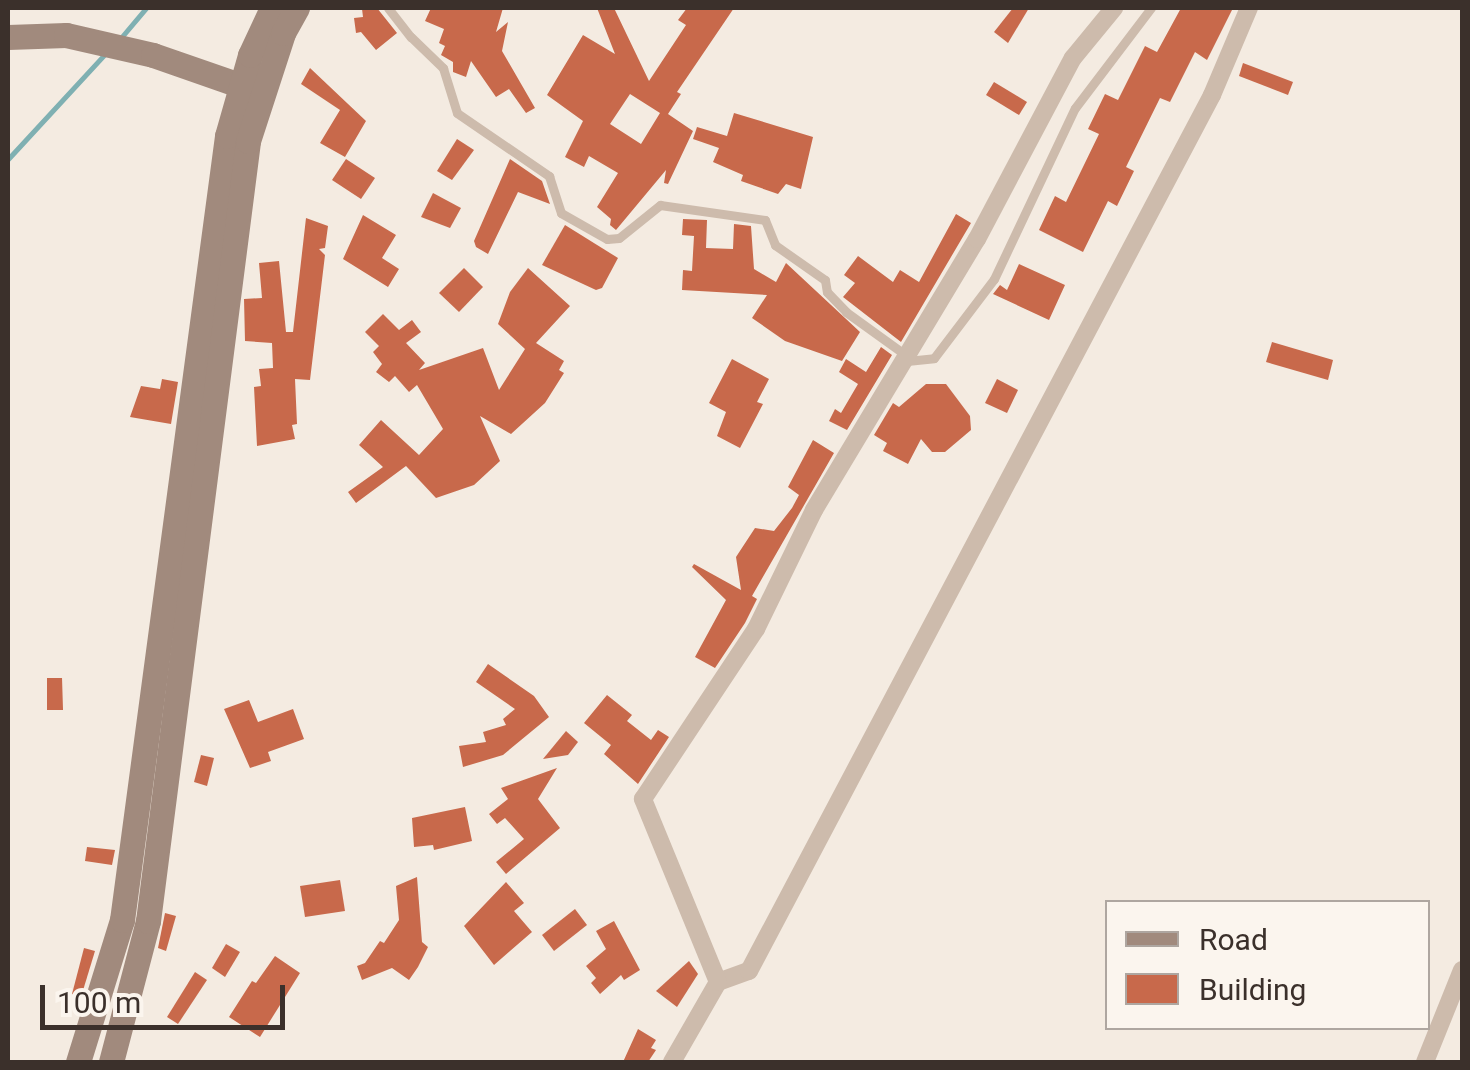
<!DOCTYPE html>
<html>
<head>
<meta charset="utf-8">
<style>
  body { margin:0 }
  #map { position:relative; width:1470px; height:1070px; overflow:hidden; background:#f4ebe1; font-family:Roboto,sans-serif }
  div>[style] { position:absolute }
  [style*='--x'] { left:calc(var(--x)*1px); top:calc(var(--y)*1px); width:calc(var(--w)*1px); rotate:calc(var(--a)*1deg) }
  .stream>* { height:5px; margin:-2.5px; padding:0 2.5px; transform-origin:2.5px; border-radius:2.5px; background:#7fb0b2 }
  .building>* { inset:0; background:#c8694b }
  .lane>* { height:9px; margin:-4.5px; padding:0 4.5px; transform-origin:4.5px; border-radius:4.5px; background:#cdbbac }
  .street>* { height:18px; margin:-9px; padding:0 9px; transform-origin:9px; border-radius:9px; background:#cdbbac }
  .secondary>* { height:25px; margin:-12.5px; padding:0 12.5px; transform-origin:12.5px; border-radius:12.5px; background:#a18a7d }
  span { translate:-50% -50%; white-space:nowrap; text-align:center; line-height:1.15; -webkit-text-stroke:9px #fbf5ee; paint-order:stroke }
  .frame { position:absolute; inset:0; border:10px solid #3b302b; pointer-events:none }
  .legend { position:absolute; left:1105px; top:900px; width:325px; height:130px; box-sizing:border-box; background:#fbf5ee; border:2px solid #aea6a0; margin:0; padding:12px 18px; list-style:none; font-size:30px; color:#3b302b }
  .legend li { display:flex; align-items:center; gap:20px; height:50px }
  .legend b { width:50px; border:2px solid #aea6a0 }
  .scale { position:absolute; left:40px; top:985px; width:245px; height:45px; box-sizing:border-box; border:5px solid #3b302b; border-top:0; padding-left:12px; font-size:30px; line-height:35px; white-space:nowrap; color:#3b302b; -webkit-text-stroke:8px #fbf5ee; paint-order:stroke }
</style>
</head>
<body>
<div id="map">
  <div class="stream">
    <i style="--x:119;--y:40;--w:42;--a:-49.8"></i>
    <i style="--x:8;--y:159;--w:142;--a:-47.3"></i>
  </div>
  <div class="building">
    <i style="clip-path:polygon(377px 8px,397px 33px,376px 50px,361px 32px,356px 33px,354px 18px,363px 17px,362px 9px)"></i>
    <i style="clip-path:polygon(431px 8px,503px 8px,496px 32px,508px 22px,502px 51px,535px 108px,526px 113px,509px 89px,496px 97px,471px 61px,466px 77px,453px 72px,453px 62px,441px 55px,445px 46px,439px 43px,444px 29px,425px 21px)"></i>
    <i style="clip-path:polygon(evenodd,597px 8px,614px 8px,649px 81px,686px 25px,678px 20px,687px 8px,734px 8px,677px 92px,681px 94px,668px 114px,693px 131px,668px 184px,664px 183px,666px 170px,616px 230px,610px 225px,611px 219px,597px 207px,618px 173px,589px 156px,584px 167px,565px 157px,583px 121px,547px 95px,583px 35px,615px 54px,597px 8px,630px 94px,660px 113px,641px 144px,610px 124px,630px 94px)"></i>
    <i style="clip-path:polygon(1013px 8px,1029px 8px,1008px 43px,994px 32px)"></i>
    <i style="clip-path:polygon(1181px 8px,1233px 8px,1207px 60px,1195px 52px,1170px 102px,1160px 98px,1126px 167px,1134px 171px,1117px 206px,1108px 201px,1083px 252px,1039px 230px,1055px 196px,1066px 202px,1099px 134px,1088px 129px,1105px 94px,1118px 100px,1145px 46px,1157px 52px)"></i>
    <i style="clip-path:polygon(1243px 63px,1293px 82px,1288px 95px,1239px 76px)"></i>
    <i style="clip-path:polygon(310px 68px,366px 121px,345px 157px,320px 143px,340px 110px,301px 84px)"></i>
    <i style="clip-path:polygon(994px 82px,1027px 102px,1019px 115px,986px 95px)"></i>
    <i style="clip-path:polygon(734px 113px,813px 137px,801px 189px,786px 184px,778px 194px,741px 181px,743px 175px,713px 162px,719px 148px,693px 139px,697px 127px,727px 136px)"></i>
    <i style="clip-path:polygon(457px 139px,474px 150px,452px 180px,437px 171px)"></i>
    <i style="clip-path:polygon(346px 159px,375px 178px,361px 199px,332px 180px)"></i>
    <i style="clip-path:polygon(510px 159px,542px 181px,550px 204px,518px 192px,488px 254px,476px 247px,474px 241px)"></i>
    <i style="clip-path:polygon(433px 193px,461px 208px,450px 228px,421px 217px)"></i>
    <i style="clip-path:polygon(956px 214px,971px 223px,901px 342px,843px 297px,855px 283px,844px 275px,858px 256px,893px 282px,900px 270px,919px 282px)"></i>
    <i style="clip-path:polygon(363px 215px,396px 235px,382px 258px,399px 269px,388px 287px,343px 259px)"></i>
    <i style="clip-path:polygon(306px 218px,328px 226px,325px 248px,319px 249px,325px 255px,310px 380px,295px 379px,297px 424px,292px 425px,295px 439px,257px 446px,254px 387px,261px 386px,259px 369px,273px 368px,272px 343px,245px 341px,244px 299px,262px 298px,259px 263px,279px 261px,286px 332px,293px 332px)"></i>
    <i style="clip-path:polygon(683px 219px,707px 220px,706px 248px,733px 249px,734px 224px,751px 226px,754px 269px,776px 282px,786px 263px,860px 332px,842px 361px,785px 341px,752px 318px,767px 295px,682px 290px,683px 270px,692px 271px,694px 236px,682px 235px)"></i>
    <i style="clip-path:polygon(565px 225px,618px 258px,602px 288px,596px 290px,542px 265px)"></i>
    <i style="clip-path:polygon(1019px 264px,1065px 285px,1049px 320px,993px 294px,1000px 285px,1007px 290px)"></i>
    <i style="clip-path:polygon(464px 268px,483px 287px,459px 312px,439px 293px)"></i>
    <i style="clip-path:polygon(528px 268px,570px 306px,536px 343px,564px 361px,559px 370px,564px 373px,545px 403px,511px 434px,480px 416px,500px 461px,474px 485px,436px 498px,406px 466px,356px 503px,348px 492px,383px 467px,359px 445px,381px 420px,419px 455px,443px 429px,417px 385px,409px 392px,395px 376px,389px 382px,376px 372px,382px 364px,373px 352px,379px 346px,365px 332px,383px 314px,399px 330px,412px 320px,421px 332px,406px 343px,425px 363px,419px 370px,483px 348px,499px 390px,525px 349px,498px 324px,510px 292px)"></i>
    <i style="clip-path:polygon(1272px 342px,1333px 360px,1328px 380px,1266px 362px)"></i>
    <i style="clip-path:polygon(881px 347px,892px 355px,847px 430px,829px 421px,835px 409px,841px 413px,858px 384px,839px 372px,846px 359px,866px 372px)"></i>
    <i style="clip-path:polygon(732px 359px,769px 379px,757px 402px,763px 404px,740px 448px,717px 436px,726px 412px,709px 403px)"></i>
    <i style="clip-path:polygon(162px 379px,178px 382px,171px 424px,130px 417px,141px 386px,160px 389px)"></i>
    <i style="clip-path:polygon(997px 379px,1018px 390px,1007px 413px,985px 403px)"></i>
    <i style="clip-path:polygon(926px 384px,946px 384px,970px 416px,971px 430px,945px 452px,932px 452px,921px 439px,908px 464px,883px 451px,887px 443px,874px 435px,893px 403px,899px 407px)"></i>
    <i style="clip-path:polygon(813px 440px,834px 453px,752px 596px,757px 599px,745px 623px,715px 668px,695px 657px,726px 600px,692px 567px,694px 564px,741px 590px,736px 557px,755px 528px,774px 531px,792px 508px,799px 495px,788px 487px)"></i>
    <i style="clip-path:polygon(488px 664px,534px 696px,549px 717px,503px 755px,463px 767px,459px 746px,486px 742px,483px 732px,506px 725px,503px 719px,515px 709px,476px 682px)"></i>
    <i style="clip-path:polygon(47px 678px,62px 678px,63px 710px,47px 710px)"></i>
    <i style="clip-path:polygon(607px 695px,632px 715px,627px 721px,651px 740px,658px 730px,669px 737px,638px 784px,604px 754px,611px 745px,584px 723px)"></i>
    <i style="clip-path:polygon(249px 700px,258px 722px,293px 709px,304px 739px,268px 752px,271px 761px,250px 768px,224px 709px)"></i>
    <i style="clip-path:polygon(566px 731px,578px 742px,568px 755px,543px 759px)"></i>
    <i style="clip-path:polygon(201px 755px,214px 758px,207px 786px,194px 782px)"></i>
    <i style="clip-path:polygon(557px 768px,538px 799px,560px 828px,506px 874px,496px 862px,524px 839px,505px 818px,497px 824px,489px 814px,508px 799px,501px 788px)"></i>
    <i style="clip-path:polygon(465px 807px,472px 841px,434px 850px,433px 845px,414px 847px,412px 818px)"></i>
    <i style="clip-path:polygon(87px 847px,115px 850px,112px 865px,85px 861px)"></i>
    <i style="clip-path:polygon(417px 877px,422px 942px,428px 947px,418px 967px,409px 980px,392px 968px,362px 980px,357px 966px,365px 963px,380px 941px,384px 943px,399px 920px,396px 886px)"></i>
    <i style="clip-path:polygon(340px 880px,345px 911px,305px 917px,300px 886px)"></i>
    <i style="clip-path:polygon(506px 882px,524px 903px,514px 911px,532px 932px,494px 965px,464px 926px)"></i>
    <i style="clip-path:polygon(575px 909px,587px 925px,554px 951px,542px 935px)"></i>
    <i style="clip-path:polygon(165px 913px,176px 916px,166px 951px,158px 948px)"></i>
    <i style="clip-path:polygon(614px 921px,640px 970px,624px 980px,621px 975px,600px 994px,591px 983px,596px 978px,586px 966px,606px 949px,596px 931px)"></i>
    <i style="clip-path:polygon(226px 944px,240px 952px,225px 977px,212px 968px)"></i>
    <i style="clip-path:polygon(84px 948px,95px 951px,81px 997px,72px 994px)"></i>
    <i style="clip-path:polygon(275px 956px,300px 973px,260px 1037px,229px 1017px,252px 981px,256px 983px)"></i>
    <i style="clip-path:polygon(689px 961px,698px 974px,677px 1007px,656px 991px)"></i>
    <i style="clip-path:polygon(195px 972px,207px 980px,178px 1024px,167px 1017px)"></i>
    <i style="clip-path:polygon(638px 1029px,656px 1040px,651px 1048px,656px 1050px,648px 1062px,623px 1062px)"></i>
  </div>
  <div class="lane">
    <i style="--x:388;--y:8;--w:37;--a:52"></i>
    <i style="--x:411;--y:37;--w:45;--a:44.1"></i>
    <i style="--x:443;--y:68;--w:47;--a:72.7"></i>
    <i style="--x:457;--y:113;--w:112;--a:34.4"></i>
    <i style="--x:549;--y:176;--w:39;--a:72"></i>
    <i style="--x:561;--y:213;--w:53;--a:29.5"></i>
    <i style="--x:607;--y:239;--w:12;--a:-5"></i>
    <i style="--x:619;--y:238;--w:53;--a:-38.8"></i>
    <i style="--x:660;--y:205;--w:106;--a:8.1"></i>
    <i style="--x:765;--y:220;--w:27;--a:68"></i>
    <i style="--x:775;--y:245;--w:61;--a:35"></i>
    <i style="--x:825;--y:280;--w:12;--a:81"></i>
    <i style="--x:827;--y:292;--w:28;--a:46"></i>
    <i style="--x:846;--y:312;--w:75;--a:35.8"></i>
    <i style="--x:907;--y:361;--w:27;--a:-6"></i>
    <i style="--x:934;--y:358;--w:99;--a:-52.8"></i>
    <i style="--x:994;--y:279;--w:189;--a:-64.7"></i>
    <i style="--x:1075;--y:108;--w:126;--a:-52.8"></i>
  </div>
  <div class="street">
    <i style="--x:718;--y:982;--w:33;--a:-20"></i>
    <i style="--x:749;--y:971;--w:991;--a:-62.14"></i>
    <i style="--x:1212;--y:95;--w:95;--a:-67"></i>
    <i style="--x:672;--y:1062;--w:92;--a:-60.1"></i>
    <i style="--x:718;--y:982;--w:198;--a:-112.3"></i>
    <i style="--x:643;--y:799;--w:204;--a:-56.4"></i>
    <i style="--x:756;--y:629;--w:132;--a:-64"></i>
    <i style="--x:814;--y:510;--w:316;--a:-59"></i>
    <i style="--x:977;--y:239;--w:205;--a:-62.1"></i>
    <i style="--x:1073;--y:58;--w:65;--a:-50.6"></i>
    <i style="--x:1425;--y:1062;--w:99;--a:-68.1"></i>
  </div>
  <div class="secondary">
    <i style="--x:8;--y:37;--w:58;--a:-2"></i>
    <i style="--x:66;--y:35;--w:89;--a:12.9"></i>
    <i style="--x:153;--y:55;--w:94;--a:19.2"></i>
    <i style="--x:78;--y:1062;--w:149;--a:-72.8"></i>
    <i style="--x:122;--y:920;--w:791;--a:-82.37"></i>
    <i style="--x:227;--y:136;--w:84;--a:-74.1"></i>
    <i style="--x:250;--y:55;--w:52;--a:-64.9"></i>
    <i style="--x:111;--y:1062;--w:146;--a:-75.3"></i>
    <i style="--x:148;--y:921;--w:786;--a:-82.69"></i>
    <i style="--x:248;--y:141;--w:114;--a:-72"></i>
    <i style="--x:283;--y:33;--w:29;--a:-61"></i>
  </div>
  <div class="frame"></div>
  <ul class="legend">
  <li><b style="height:12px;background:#a18a7d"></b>Road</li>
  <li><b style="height:28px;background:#c8694b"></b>Building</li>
  </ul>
  <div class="scale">100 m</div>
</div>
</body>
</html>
